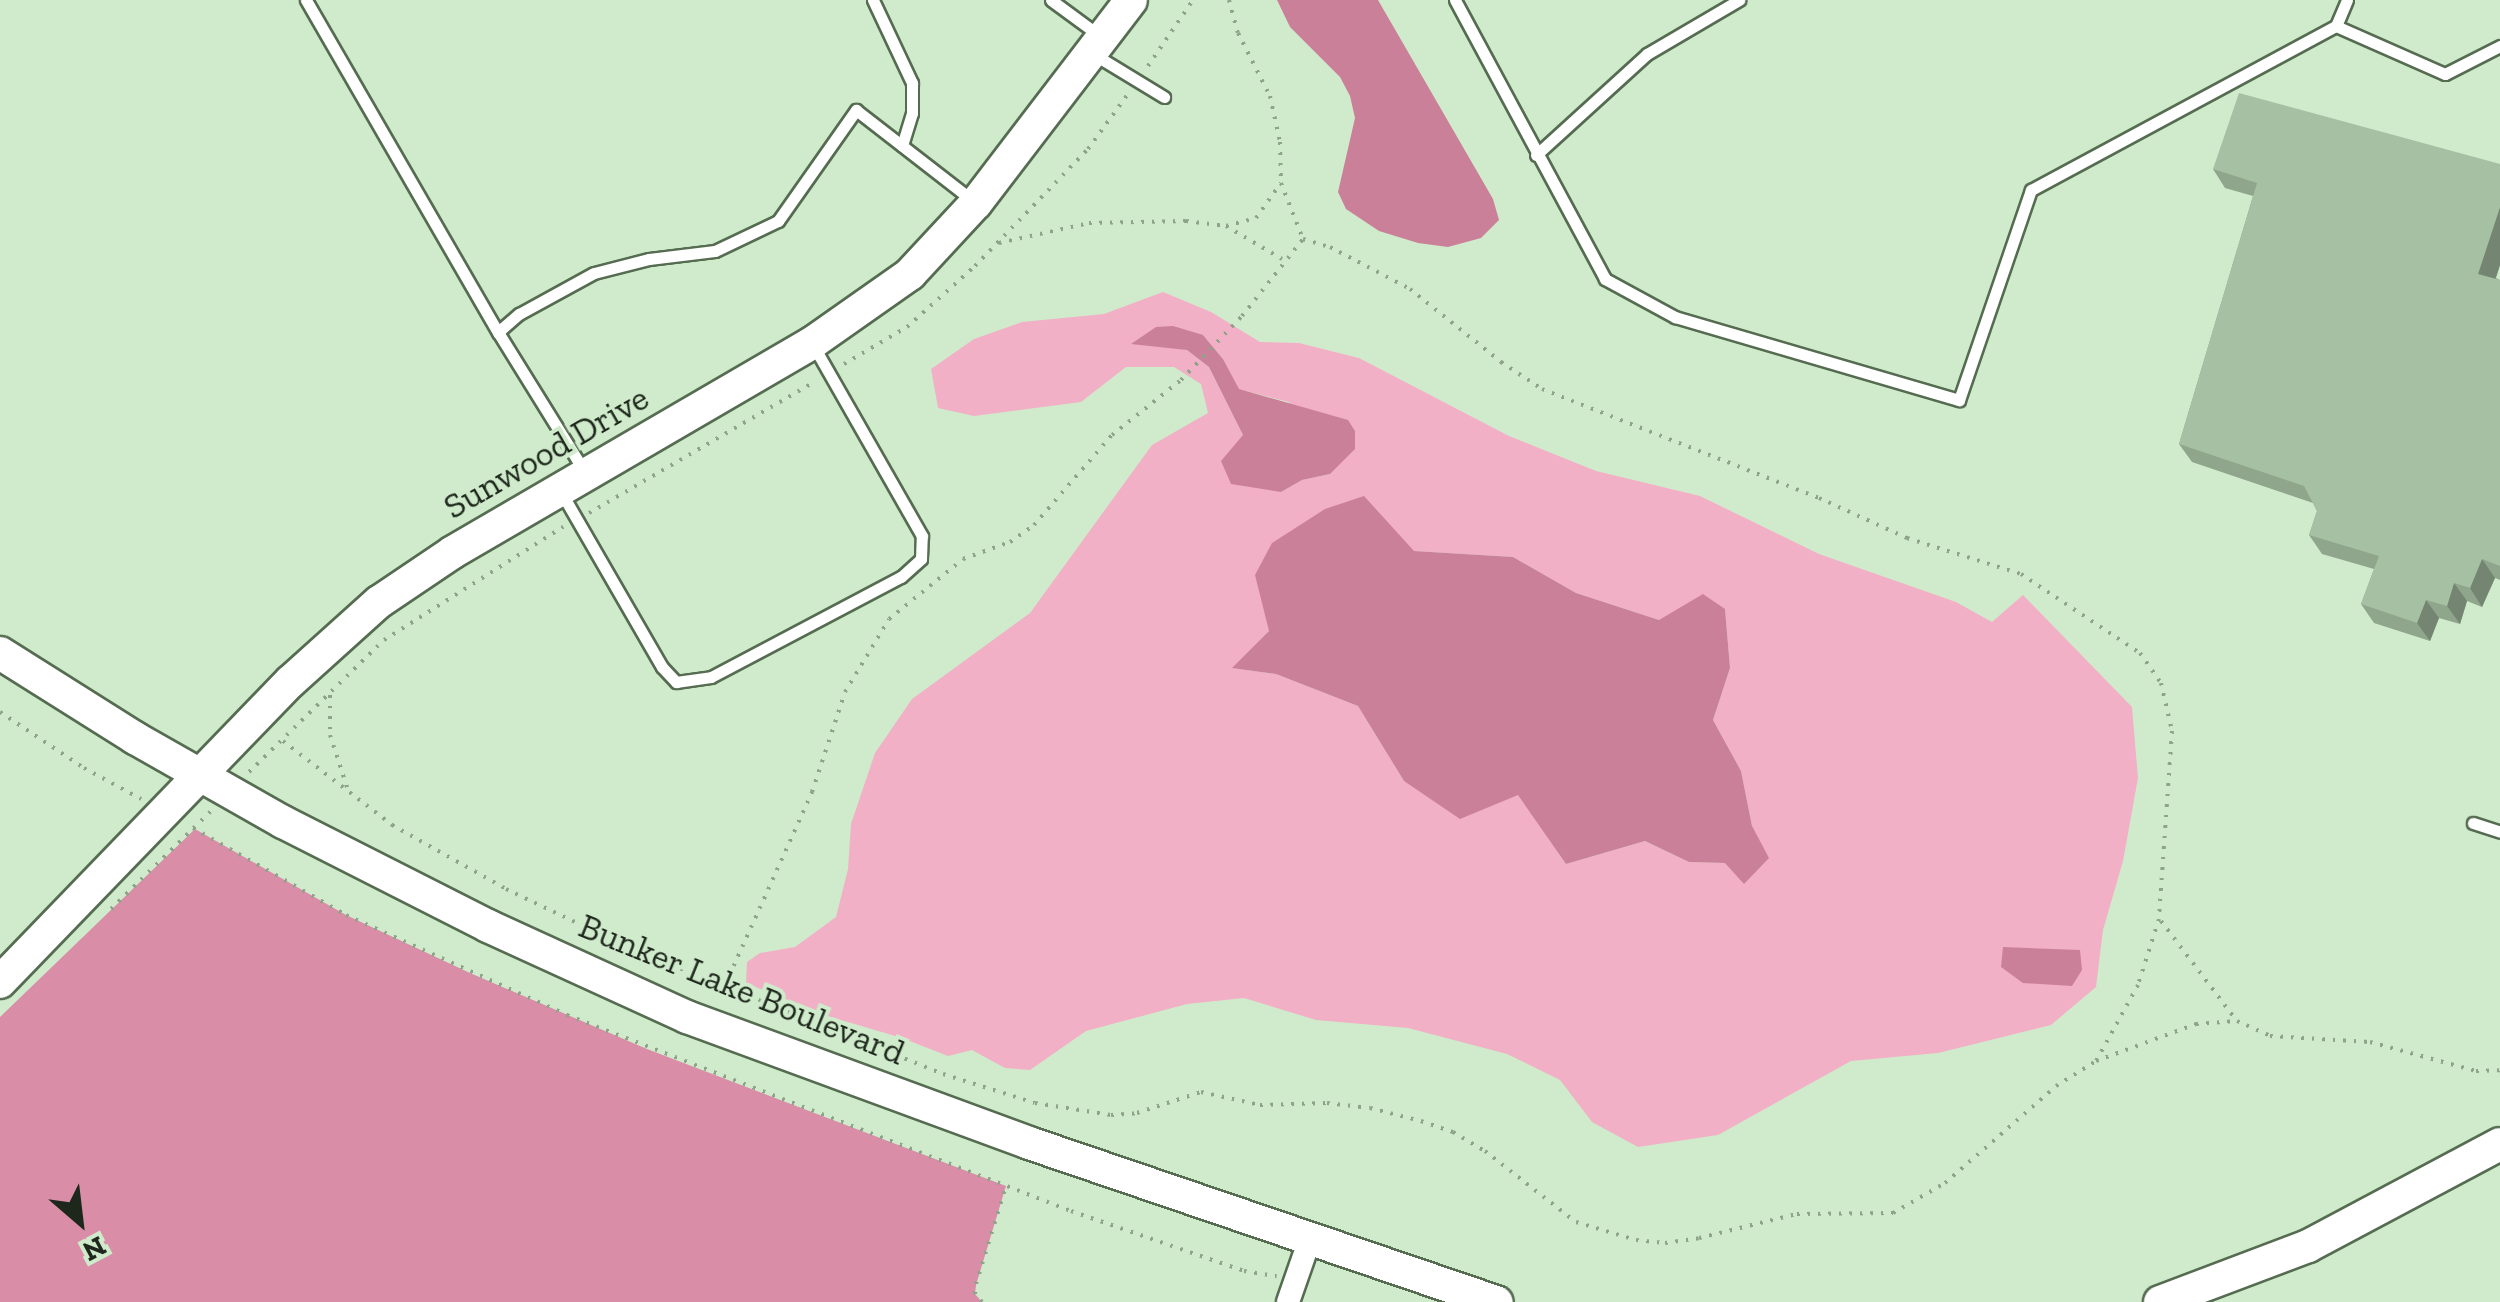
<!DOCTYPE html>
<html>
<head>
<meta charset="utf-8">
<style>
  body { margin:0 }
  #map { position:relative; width:2500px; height:1302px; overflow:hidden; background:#d0ebcc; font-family:"Zilla Slab",serif }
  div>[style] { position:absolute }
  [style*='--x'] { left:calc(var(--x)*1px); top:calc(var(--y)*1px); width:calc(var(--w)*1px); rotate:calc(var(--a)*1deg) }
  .green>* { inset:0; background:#f1b0c5 }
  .forest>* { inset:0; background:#d98da7 }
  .water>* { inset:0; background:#ca8099 }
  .path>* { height:4px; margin-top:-2px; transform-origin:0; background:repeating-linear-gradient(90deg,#8fa38b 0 2.5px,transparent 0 10.5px) }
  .roads { filter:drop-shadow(2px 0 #556c51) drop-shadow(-2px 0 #556c51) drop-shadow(0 2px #556c51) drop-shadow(0 -2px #556c51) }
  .lane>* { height:11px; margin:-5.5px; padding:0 5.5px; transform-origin:5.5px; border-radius:5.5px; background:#fff }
  .street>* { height:22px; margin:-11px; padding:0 11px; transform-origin:11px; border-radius:11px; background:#fff }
  .secondary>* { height:32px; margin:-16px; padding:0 16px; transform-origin:16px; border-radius:16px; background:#fff }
  .wall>* { inset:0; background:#8fa58c }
  .shaded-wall>* { inset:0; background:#748672 }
  .building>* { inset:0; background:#a6c0a3 }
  span { translate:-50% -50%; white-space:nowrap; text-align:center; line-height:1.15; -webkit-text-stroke:8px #d0ebcc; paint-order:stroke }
  .street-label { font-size:35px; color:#1d271b }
  .north { position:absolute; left:30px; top:1172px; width:100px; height:100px; -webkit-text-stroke:8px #d0ebcc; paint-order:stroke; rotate:152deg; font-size:28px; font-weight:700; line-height:40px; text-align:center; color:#1d271b }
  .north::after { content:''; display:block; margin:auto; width:35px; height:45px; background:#1d271b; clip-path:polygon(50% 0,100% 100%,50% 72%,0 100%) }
</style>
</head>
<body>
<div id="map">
  <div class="green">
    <i style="clip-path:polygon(evenodd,1163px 292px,1211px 312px,1260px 342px,1299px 343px,1359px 358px,1509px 436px,1596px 471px,1700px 496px,1819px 554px,1956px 602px,1992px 622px,2023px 595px,2132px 707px,2138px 778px,2123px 861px,2103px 930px,2096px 987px,2051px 1025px,1938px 1053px,1851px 1061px,1718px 1135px,1638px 1147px,1592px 1122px,1560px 1080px,1507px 1054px,1408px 1028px,1316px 1020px,1244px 998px,1187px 1004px,1086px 1031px,1030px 1070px,1005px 1068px,972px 1050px,948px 1056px,902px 1038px,824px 1015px,746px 983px,747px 962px,760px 953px,795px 947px,836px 917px,848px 869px,851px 824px,875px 753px,912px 699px,1030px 613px,1152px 445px,1208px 413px,1201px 384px,1174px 367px,1126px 367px,1081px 402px,974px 416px,938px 408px,931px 369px,974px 339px,1022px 322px,1104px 314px,1163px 292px,1203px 335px,1223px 359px,1238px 389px,1289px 402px,1330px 474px,1302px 480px,1281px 492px,1243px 435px,1209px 367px,1187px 350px,1168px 346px,1203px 335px,1163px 292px,1414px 551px,1513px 557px,1576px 593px,1659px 620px,1725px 609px,1730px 668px,1713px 720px,1741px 771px,1752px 826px,1725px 863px,1689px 862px,1645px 841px,1566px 864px,1518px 794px,1404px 781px,1358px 706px,1276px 674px,1233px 668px,1269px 631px,1414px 551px)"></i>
  </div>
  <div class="forest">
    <i style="clip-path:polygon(195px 829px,346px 915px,470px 973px,647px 1049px,1006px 1186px,976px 1285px,975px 1294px,982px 1302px,0 1302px,0 1017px)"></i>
  </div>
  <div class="water">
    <i style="clip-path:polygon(1277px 0,1378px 0,1493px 199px,1499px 220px,1481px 238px,1448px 247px,1418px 243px,1379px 231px,1346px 209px,1338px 192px,1355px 118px,1350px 96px,1340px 77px,1290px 27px)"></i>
    <i style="clip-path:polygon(1173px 326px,1203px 335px,1223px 359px,1239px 389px,1348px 420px,1355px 431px,1355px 449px,1330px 474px,1302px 480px,1281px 492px,1231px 484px,1221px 461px,1243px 435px,1209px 367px,1187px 350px,1131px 344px,1156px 327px)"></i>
    <i style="clip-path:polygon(1364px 496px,1414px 551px,1513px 557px,1576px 593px,1659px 620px,1703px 594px,1725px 609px,1730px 668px,1713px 720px,1741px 771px,1752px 826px,1769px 858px,1744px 884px,1725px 863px,1689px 862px,1645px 841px,1566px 864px,1518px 795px,1460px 819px,1404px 781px,1358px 706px,1276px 674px,1232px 668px,1269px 631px,1255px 575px,1272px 543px,1325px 509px)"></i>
    <i style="clip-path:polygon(2003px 947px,2080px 950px,2082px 970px,2072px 986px,2023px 983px,2001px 967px)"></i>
  </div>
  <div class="path">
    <i style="--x:1229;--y:0;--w:34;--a:75"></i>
    <i style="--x:1238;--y:33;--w:71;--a:63.1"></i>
    <i style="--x:1270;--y:96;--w:47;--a:77.7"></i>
    <i style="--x:1280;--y:142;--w:41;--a:88.6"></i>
    <i style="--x:1281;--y:183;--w:60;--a:68.6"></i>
    <i style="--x:1148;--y:66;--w:80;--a:-55.7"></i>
    <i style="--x:1226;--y:226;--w:31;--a:-15"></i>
    <i style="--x:1256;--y:218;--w:43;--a:-54.5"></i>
    <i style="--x:999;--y:243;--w:92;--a:-12.5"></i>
    <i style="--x:1089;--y:223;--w:97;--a:-1.2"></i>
    <i style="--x:1186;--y:221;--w:40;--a:7.1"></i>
    <i style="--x:1226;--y:226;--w:65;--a:30.5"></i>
    <i style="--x:844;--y:364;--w:73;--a:-30.4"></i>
    <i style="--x:907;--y:327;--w:91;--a:-41.9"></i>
    <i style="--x:975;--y:266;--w:163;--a:-46"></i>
    <i style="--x:1088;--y:149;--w:68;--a:-54"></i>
    <i style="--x:589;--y:513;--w:260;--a:-30.2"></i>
    <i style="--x:330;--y:695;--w:40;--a:90"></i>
    <i style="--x:330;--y:735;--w:55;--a:71.9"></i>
    <i style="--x:0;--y:712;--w:101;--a:33.7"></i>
    <i style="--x:84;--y:768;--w:65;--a:28.5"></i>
    <i style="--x:283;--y:741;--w:138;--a:37.6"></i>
    <i style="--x:392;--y:825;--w:131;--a:29.3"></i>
    <i style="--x:506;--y:889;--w:140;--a:25.5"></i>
    <i style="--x:632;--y:949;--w:335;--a:21.9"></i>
    <i style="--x:943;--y:1074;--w:96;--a:17.5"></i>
    <i style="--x:1035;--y:1103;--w:77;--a:9"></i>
    <i style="--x:1111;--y:1115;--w:26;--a:-4"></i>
    <i style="--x:1137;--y:1113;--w:67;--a:-18.2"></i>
    <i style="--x:1201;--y:1092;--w:60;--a:12.4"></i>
    <i style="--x:1260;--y:1105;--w:67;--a:-1.7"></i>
    <i style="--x:1327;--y:1103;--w:43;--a:6.6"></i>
    <i style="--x:1370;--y:1108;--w:53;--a:14.3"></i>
    <i style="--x:1421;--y:1121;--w:34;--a:19"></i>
    <i style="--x:1453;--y:1132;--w:37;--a:31"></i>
    <i style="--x:1485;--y:1151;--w:115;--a:38"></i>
    <i style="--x:1576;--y:1222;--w:63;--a:16.7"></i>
    <i style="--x:1636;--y:1240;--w:29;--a:6"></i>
    <i style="--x:1665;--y:1243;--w:34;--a:-8"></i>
    <i style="--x:1699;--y:1238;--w:101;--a:-13.8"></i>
    <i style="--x:1797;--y:1214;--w:96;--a:-0.6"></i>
    <i style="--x:1893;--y:1213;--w:60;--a:-30"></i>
    <i style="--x:1945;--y:1183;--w:147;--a:-41.1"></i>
    <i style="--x:2056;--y:1086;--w:47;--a:-32"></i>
    <i style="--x:2096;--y:1061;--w:107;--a:-20.3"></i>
    <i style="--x:2196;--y:1024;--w:41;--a:-4.2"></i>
    <i style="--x:2237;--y:1021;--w:36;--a:24"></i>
    <i style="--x:2270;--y:1036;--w:100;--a:3.4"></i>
    <i style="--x:2370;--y:1042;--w:110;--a:15.3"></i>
    <i style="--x:2476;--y:1071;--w:24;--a:-2"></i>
    <i style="--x:249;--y:772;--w:189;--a:-44.4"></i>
    <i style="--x:384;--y:640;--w:212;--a:-32.3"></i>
    <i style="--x:193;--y:828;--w:176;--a:29.6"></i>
    <i style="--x:346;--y:915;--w:243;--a:24.3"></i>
    <i style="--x:567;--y:1015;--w:541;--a:21.25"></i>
    <i style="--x:1071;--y:1211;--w:183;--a:19.1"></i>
    <i style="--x:1244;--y:1271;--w:33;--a:9"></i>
    <i style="--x:111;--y:909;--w:140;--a:-44.4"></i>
    <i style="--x:2161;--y:921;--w:126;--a:52.8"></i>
    <i style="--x:725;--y:985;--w:212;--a:-65.7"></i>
    <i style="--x:812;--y:792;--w:105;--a:-71.7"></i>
    <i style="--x:845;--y:692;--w:85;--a:-58.9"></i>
    <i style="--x:889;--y:619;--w:95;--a:-39"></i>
    <i style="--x:963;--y:559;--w:50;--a:-19.9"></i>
    <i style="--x:1010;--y:542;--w:29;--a:-35"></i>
    <i style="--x:1034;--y:525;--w:119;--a:-49.1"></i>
    <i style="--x:1112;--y:435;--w:88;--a:-38.6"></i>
    <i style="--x:1181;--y:380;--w:88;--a:-46.4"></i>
    <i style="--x:1242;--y:316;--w:98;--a:-51.6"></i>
    <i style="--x:1303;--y:239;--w:28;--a:17"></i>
    <i style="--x:1330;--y:247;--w:90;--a:27.7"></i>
    <i style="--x:1410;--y:289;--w:117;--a:38.7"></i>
    <i style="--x:1501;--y:362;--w:49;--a:33.4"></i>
    <i style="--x:1542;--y:389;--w:298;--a:21.5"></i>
    <i style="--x:1819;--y:498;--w:97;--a:24.4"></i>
    <i style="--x:1907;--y:538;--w:120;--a:17.5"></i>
    <i style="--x:2021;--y:574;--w:143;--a:33.6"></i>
    <i style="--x:2140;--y:653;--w:37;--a:55"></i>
    <i style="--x:2161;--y:683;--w:49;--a:77.1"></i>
    <i style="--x:2172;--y:731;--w:188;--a:94"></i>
    <i style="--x:2159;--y:919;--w:69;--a:107.7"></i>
    <i style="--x:2138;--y:985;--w:87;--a:118.9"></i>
    <i style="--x:982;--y:1302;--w:11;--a:-131"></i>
    <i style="--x:975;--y:1294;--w:10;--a:-84"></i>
    <i style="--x:976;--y:1284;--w:102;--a:-73"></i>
  </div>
  <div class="roads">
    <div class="lane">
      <i style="--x:306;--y:0;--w:384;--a:60"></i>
      <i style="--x:873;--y:0;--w:92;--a:64.8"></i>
      <i style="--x:912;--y:83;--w:30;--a:90"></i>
      <i style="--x:912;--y:113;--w:34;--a:107"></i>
      <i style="--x:1051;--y:0;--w:61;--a:36.3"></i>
      <i style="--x:1455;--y:0;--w:317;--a:61.7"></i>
      <i style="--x:1605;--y:279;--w:80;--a:28.5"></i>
      <i style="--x:1675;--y:317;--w:296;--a:16.3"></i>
      <i style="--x:1959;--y:400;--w:222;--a:-71.1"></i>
      <i style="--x:2031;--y:190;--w:346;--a:-28.3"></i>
      <i style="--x:2336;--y:26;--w:119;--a:23.8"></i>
      <i style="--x:2445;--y:74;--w:62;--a:-27"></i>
      <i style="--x:2336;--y:26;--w:28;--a:-67"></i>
      <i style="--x:1095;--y:55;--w:81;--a:31.3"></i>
      <i style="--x:1536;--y:155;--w:150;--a:-42.3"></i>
      <i style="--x:1647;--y:54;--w:107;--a:-30.4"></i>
      <i style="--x:586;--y:474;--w:167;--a:-121.8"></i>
      <i style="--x:498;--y:332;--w:28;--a:-41"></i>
      <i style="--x:519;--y:314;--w:85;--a:-28.7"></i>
      <i style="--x:594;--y:273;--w:57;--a:-14.3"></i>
      <i style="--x:649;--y:259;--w:66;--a:-6.9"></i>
      <i style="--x:715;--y:251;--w:70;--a:-25.5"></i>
      <i style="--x:778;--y:221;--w:136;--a:-54.9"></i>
      <i style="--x:856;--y:110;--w:147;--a:37.8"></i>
      <i style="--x:561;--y:492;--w:202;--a:60"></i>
      <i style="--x:662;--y:667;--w:21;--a:47"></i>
      <i style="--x:676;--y:682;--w:35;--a:-8"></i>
      <i style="--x:711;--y:677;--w:215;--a:-27.8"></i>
      <i style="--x:901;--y:577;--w:27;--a:-42"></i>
      <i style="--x:921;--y:559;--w:23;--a:-88"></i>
      <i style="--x:922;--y:536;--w:218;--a:-119.7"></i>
      <i style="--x:2473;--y:823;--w:28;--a:18"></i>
    </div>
    <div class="street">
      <i style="--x:1288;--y:1302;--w:67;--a:-70.8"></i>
    </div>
    <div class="secondary">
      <i style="--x:0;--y:653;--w:160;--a:32.2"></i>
      <i style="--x:135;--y:738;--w:170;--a:29.6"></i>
      <i style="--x:283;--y:822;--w:230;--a:26.9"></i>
      <i style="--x:488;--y:926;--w:219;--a:24.6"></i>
      <i style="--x:687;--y:1017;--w:364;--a:20.2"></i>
      <i style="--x:1029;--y:1143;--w:494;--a:18.8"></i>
      <i style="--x:0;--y:982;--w:417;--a:-46"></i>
      <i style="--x:290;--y:682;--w:120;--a:-42"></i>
      <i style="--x:379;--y:602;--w:89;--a:-34"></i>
      <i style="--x:453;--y:552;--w:415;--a:-30.2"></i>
      <i style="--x:812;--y:343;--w:120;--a:-35.1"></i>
      <i style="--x:910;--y:274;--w:97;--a:-47.1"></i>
      <i style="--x:976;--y:203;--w:255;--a:-52.6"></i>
      <i style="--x:2160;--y:1302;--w:158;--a:-20.7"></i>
      <i style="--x:2308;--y:1246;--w:217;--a:-28"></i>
    </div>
  </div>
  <div class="wall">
    <i style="clip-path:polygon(2500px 164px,2500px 265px,2496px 278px,2500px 280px,2500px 580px,2495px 578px,2482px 607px,2467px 601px,2460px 624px,2439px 618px,2430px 641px,2374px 623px,2361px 604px,2374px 569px,2322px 554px,2309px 535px,2317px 511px,2313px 503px,2192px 462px,2179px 444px,2253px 196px,2225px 188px,2213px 169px)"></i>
  </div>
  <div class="shaded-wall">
    <i style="clip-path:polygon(2500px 207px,2500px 265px,2491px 292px,2478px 274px)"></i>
    <i style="clip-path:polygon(2482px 559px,2495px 578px,2482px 607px,2470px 588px)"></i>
    <i style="clip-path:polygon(2454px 583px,2467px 601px,2460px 624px,2447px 606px)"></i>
    <i style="clip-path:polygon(2426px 600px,2439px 618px,2430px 641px,2417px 623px)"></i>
  </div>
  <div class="building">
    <i style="clip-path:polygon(2239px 93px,2500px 164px,2500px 207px,2478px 274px,2500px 280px,2500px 566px,2482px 559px,2470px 588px,2454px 583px,2447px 606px,2426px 600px,2417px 623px,2361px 604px,2379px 556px,2309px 535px,2317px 511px,2304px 486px,2179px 444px,2257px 183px,2213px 169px)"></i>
  </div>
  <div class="street-label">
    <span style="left:546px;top:452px;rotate:-30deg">Sunwood Drive</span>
    <span style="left:742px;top:989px;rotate:22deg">Bunker Lake Boulevard</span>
  </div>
  <div class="north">N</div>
</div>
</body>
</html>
